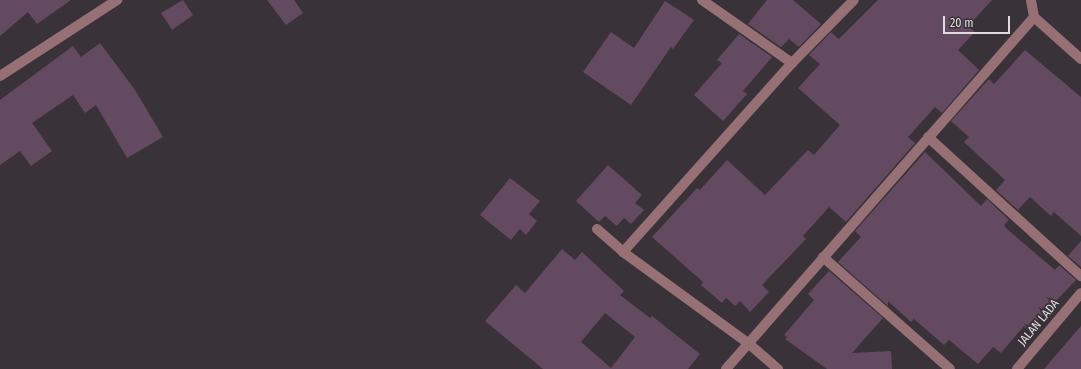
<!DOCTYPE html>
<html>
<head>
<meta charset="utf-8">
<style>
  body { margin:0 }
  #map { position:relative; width:1081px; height:369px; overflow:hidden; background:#393238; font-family:"Fira Sans Condensed",sans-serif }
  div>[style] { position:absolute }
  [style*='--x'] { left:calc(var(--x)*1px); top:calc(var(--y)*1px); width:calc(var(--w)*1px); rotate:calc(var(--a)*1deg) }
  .building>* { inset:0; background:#634a61 }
  .minor>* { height:10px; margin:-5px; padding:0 5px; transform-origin:5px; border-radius:5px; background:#977076 }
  span { translate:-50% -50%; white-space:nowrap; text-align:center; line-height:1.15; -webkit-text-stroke:3.5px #393238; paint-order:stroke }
  .street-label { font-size:12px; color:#e0dbdf }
  .scale { position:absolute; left:943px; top:16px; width:67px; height:18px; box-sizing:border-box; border:2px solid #e0dbdf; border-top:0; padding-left:5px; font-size:12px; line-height:14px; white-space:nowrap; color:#e0dbdf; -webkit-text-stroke:3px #393238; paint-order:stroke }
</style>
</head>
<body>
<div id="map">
  <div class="building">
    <i style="clip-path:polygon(0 0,71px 0,37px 24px,28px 12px,0 36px)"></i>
    <i style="clip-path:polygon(183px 0,193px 15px,172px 30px,161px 13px)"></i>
    <i style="clip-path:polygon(267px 0,294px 0,303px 13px,286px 25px)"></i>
    <i style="clip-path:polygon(767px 0,793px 0,821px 24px,799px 47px,789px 39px,781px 47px,748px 24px)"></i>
    <i style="clip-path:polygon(878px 0,992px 0,968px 26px,975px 32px,958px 50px,979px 70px,942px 113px,935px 107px,908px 137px,915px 143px,846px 222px,829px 207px,803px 236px,806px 239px,762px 285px,769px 292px,750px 312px,740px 301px,735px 306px,726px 298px,722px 303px,701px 285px,703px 282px,652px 237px,697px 188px,700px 190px,727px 160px,765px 195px,808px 150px,814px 155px,840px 125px,798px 88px,820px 64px,809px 55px,831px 32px,839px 39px)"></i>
    <i style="clip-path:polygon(665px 1px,694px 20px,673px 49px,671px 47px,631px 105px,583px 72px,611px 32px,634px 48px)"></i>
    <i style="clip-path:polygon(739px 34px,772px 57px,743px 91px,747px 94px,723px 121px,694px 95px,722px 63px,717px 60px)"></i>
    <i style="clip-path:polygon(100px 43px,135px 90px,163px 137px,127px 158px,96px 105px,85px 113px,73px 95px,32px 123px,52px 151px,31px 166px,20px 151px,0 165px,0 100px,73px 46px,81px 57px)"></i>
    <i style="clip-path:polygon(1025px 50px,1081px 97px,1081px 236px,1054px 212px,1051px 216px,1030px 197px,1018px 210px,996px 190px,1005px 180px,964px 142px,969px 137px,951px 121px,989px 79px,994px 84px)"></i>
    <i style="clip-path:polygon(925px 152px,981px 206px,987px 199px,1009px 220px,1004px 225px,1007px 229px,1055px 270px,1059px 265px,1076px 280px,1028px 330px,1024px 326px,1001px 353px,993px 347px,978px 364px,949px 340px,944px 345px,914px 319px,911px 322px,888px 301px,888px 306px,838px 262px,861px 237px,855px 231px)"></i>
    <i style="clip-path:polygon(608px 165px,642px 195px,635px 203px,644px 210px,631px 224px,624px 218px,617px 226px,605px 216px,599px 222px,576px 201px)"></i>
    <i style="clip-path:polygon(510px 178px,540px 201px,529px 214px,537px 221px,526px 235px,520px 229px,511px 240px,480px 215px)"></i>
    <i style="clip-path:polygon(1081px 241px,1081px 267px,1068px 256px)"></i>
    <i style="clip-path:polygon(evenodd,562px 249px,575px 260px,582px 252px,624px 291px,620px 295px,650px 318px,652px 316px,700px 354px,688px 369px,543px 369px,485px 321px,516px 285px,525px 293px,562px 249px,605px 313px,635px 337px,611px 368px,581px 342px,605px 313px)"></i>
    <i style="clip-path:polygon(829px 271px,883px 318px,852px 353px,891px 351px,892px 369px,827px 369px,785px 339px,787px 337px,784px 335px,814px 300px,808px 294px)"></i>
    <i style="clip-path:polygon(1081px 326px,1081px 369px,1044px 369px,1055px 356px)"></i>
  </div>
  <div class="minor">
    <i style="--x:702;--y:0;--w:110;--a:35"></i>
    <i style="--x:1034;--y:17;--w:63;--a:41.8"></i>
    <i style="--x:0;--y:76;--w:140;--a:-33"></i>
    <i style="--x:928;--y:137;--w:207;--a:42.3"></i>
    <i style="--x:597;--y:229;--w:35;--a:41"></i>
    <i style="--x:623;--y:252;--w:155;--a:36.1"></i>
    <i style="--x:748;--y:343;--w:40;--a:41"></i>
    <i style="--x:623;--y:252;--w:254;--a:-48.2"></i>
    <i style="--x:792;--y:63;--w:88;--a:-45.5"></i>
    <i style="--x:823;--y:257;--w:169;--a:41.4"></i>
    <i style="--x:726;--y:369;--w:468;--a:-48.8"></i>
    <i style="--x:1034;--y:17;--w:17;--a:-100"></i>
    <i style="--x:1017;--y:369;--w:99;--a:-49.9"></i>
  </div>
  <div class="street-label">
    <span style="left:1039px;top:323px;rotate:-50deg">JALAN LADA</span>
  </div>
  <div class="scale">20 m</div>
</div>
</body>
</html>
